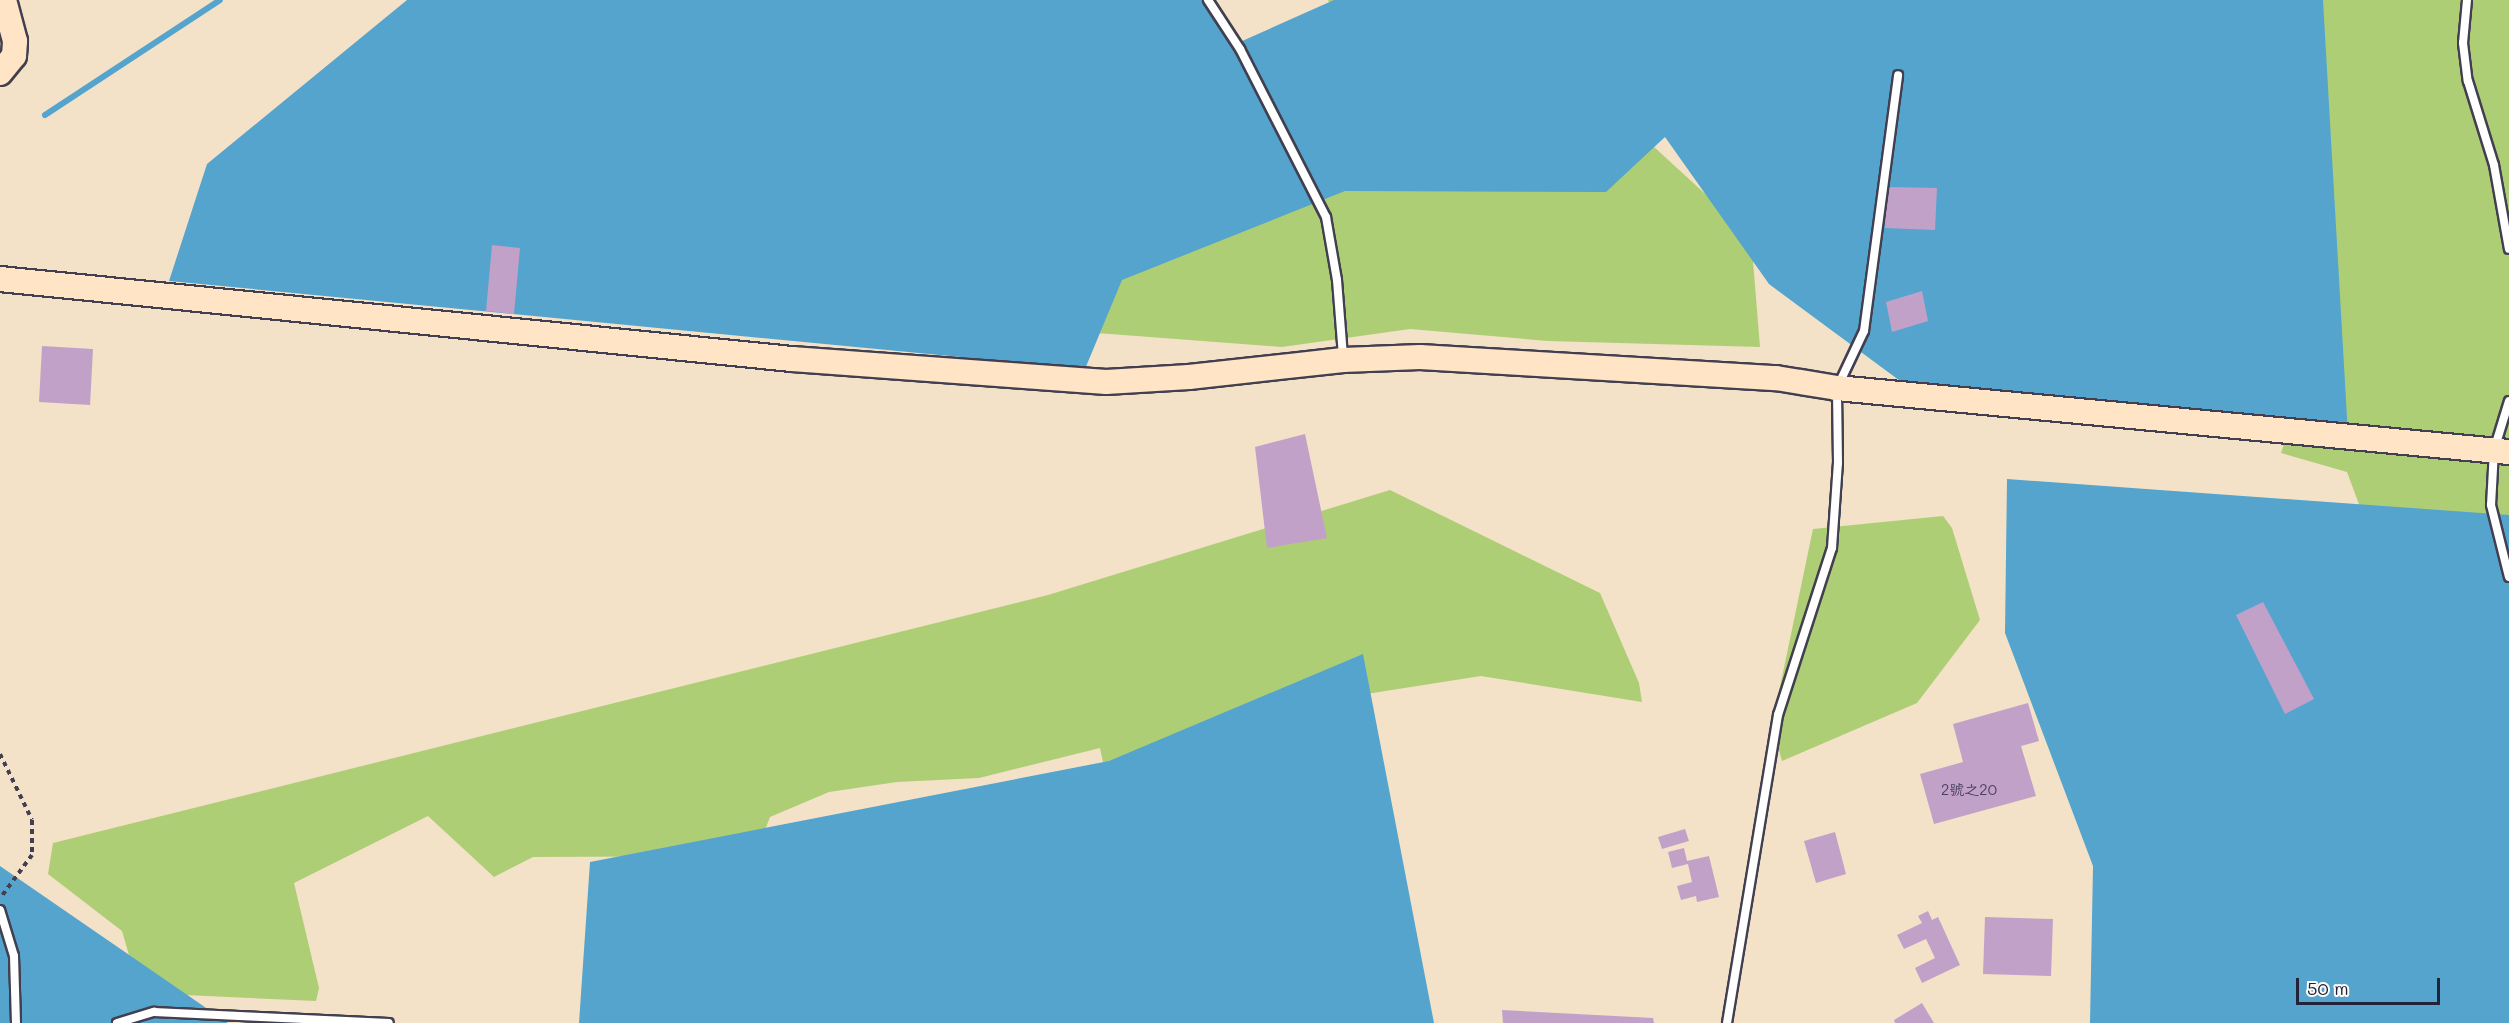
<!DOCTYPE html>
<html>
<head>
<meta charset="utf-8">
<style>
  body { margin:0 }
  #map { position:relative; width:2509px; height:1023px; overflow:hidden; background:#f3e2c7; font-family:Mali,"LXGW WenKai TC",sans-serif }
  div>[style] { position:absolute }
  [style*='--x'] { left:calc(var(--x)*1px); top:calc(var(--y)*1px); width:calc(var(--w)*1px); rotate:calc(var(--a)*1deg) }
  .green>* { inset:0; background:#aece75 }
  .water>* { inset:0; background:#54a4ce }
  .stream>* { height:6px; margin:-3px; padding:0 3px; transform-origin:3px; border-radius:3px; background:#54a4ce }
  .building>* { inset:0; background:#c2a1c9 }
  .path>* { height:4px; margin-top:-2px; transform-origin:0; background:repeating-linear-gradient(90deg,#413f50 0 4.5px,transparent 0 9px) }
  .roads { filter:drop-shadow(2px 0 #413f50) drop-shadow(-2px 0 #413f50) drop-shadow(0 2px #413f50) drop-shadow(0 -2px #413f50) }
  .lane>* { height:8px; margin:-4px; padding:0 4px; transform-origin:4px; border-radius:4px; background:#fff }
  .secondary>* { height:24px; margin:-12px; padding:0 12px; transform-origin:12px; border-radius:12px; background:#ffe4c6 }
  span { translate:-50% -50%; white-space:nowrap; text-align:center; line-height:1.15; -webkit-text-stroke:5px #fdfcf7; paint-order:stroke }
  .number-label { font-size:15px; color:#4a425e }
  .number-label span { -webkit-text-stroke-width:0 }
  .scale { position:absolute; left:2296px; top:978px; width:144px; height:27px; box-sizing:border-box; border:3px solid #22223b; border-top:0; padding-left:8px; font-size:18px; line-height:21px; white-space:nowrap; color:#22223b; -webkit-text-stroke:4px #fdfcf7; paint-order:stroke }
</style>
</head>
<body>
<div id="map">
  <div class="green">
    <i style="clip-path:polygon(1328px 0,1475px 0,1640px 134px,1751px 236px,1760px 347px,1548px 341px,1410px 329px,1282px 347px,1057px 330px,1152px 231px,1379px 116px)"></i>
    <i style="clip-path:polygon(2278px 0,2509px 0,2509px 671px,2427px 687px,2347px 472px,2281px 453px,2297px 405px)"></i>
    <i style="clip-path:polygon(1390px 490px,1600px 593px,1639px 683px,1642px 702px,1481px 676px,1309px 703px,1112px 805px,1100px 748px,979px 778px,897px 782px,829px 792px,770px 817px,755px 856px,533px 857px,494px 877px,428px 816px,294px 883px,319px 988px,316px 1001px,140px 993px,122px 931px,48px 874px,53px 843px,1048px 595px)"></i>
    <i style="clip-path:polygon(1943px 516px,1952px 528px,1980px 620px,1917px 703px,1782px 761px,1772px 725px,1813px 529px)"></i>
  </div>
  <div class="water">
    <i style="clip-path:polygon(407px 0,1207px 0,1240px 42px,1334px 0,2323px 0,2348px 435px,1911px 389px,1769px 284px,1665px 137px,1606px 192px,1345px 191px,1122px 280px,1085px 369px,169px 281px,207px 164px)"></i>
    <i style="clip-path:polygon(2007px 479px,2509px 515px,2509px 1023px,2090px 1023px,2093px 866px,2005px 633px)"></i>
    <i style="clip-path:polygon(1363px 654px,1434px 1023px,579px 1023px,590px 862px,1109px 761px)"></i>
    <i style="clip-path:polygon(0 866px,228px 1023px,0 1023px)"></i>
  </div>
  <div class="stream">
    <i style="--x:45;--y:115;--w:209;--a:-33.3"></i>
  </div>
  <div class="building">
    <i style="clip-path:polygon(1887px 187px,1937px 188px,1935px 230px,1885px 228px)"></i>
    <i style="clip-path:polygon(492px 245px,520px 248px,514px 314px,486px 311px)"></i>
    <i style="clip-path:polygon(1922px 291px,1928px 321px,1892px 332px,1886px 302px)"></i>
    <i style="clip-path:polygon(42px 346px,93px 349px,90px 405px,39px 402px)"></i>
    <i style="clip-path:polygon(1305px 434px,1327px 538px,1267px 548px,1255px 447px)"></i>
    <i style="clip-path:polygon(2263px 602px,2314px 699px,2285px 714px,2236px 615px)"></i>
    <i style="clip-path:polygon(2028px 703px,2039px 741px,2021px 746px,2036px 796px,1934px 824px,1920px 774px,1963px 762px,1953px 724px)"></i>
    <i style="clip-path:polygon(1685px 829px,1689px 841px,1662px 849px,1658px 837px)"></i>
    <i style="clip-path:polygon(1835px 832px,1846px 874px,1816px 883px,1804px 841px)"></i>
    <i style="clip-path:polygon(1684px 848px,1687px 861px,1709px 856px,1719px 897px,1697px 902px,1696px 896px,1681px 900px,1677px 886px,1692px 882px,1688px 864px,1672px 868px,1668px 852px)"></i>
    <i style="clip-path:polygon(1928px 911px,1932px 920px,1938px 917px,1960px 965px,1922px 983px,1915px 968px,1935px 958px,1926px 939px,1904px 949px,1897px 935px,1922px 923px,1918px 916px)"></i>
    <i style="clip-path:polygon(1985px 917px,2053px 919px,2051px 976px,1983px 974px)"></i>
    <i style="clip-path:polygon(1922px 1003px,1934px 1023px,1895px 1023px,1894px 1020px)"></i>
    <i style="clip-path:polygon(1502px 1010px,1653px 1018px,1654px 1023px,1503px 1023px)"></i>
  </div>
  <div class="path">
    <i style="--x:0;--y:754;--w:73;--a:64.1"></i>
    <i style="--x:32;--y:820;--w:35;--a:90"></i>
    <i style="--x:32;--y:855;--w:52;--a:126.4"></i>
  </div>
  <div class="roads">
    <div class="lane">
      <i style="--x:1208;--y:0;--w:59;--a:56.9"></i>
      <i style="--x:1240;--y:49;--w:189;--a:62.9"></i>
      <i style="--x:1326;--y:217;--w:64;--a:80.1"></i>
      <i style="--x:1337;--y:280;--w:77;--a:85.5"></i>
      <i style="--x:2467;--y:0;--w:43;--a:95.3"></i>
      <i style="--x:2463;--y:43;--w:38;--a:83"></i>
      <i style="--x:2468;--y:81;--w:88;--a:72.8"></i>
      <i style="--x:2494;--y:165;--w:85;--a:79.9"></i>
      <i style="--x:2509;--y:401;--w:51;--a:107"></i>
      <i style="--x:2494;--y:450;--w:55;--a:93.1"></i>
      <i style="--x:2491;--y:505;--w:74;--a:76"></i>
      <i style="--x:0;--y:910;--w:48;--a:73.1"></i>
      <i style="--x:14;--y:956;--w:67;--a:88.3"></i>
      <i style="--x:117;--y:1023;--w:39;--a:-17"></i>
      <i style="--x:154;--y:1012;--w:235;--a:2.7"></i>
      <i style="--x:1727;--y:1023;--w:312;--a:-80.6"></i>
      <i style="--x:1778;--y:715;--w:176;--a:-72.1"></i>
      <i style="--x:1832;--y:548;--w:85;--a:-86"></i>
      <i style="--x:1838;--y:463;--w:75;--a:-90.8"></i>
      <i style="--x:1837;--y:388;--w:63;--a:-64.7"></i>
      <i style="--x:1864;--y:331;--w:258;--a:-82.4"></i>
    </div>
    <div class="secondary">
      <i style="--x:0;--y:73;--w:22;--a:-51"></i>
      <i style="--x:14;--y:56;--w:15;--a:-86"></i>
      <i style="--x:15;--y:41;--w:42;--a:-105"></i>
      <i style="--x:0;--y:279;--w:796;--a:5.77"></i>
      <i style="--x:792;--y:359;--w:315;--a:4.2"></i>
      <i style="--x:1106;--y:382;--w:83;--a:-3.4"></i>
      <i style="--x:1189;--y:377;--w:155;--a:-6.3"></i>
      <i style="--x:1343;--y:360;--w:77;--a:-2.2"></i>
      <i style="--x:1420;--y:357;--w:357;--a:3.4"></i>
      <i style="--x:1776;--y:378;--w:62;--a:9.3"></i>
      <i style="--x:1837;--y:388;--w:675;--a:5.44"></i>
    </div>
  </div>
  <div class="number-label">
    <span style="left:1969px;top:790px">2號之20</span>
  </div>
  <div class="scale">50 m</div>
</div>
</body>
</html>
